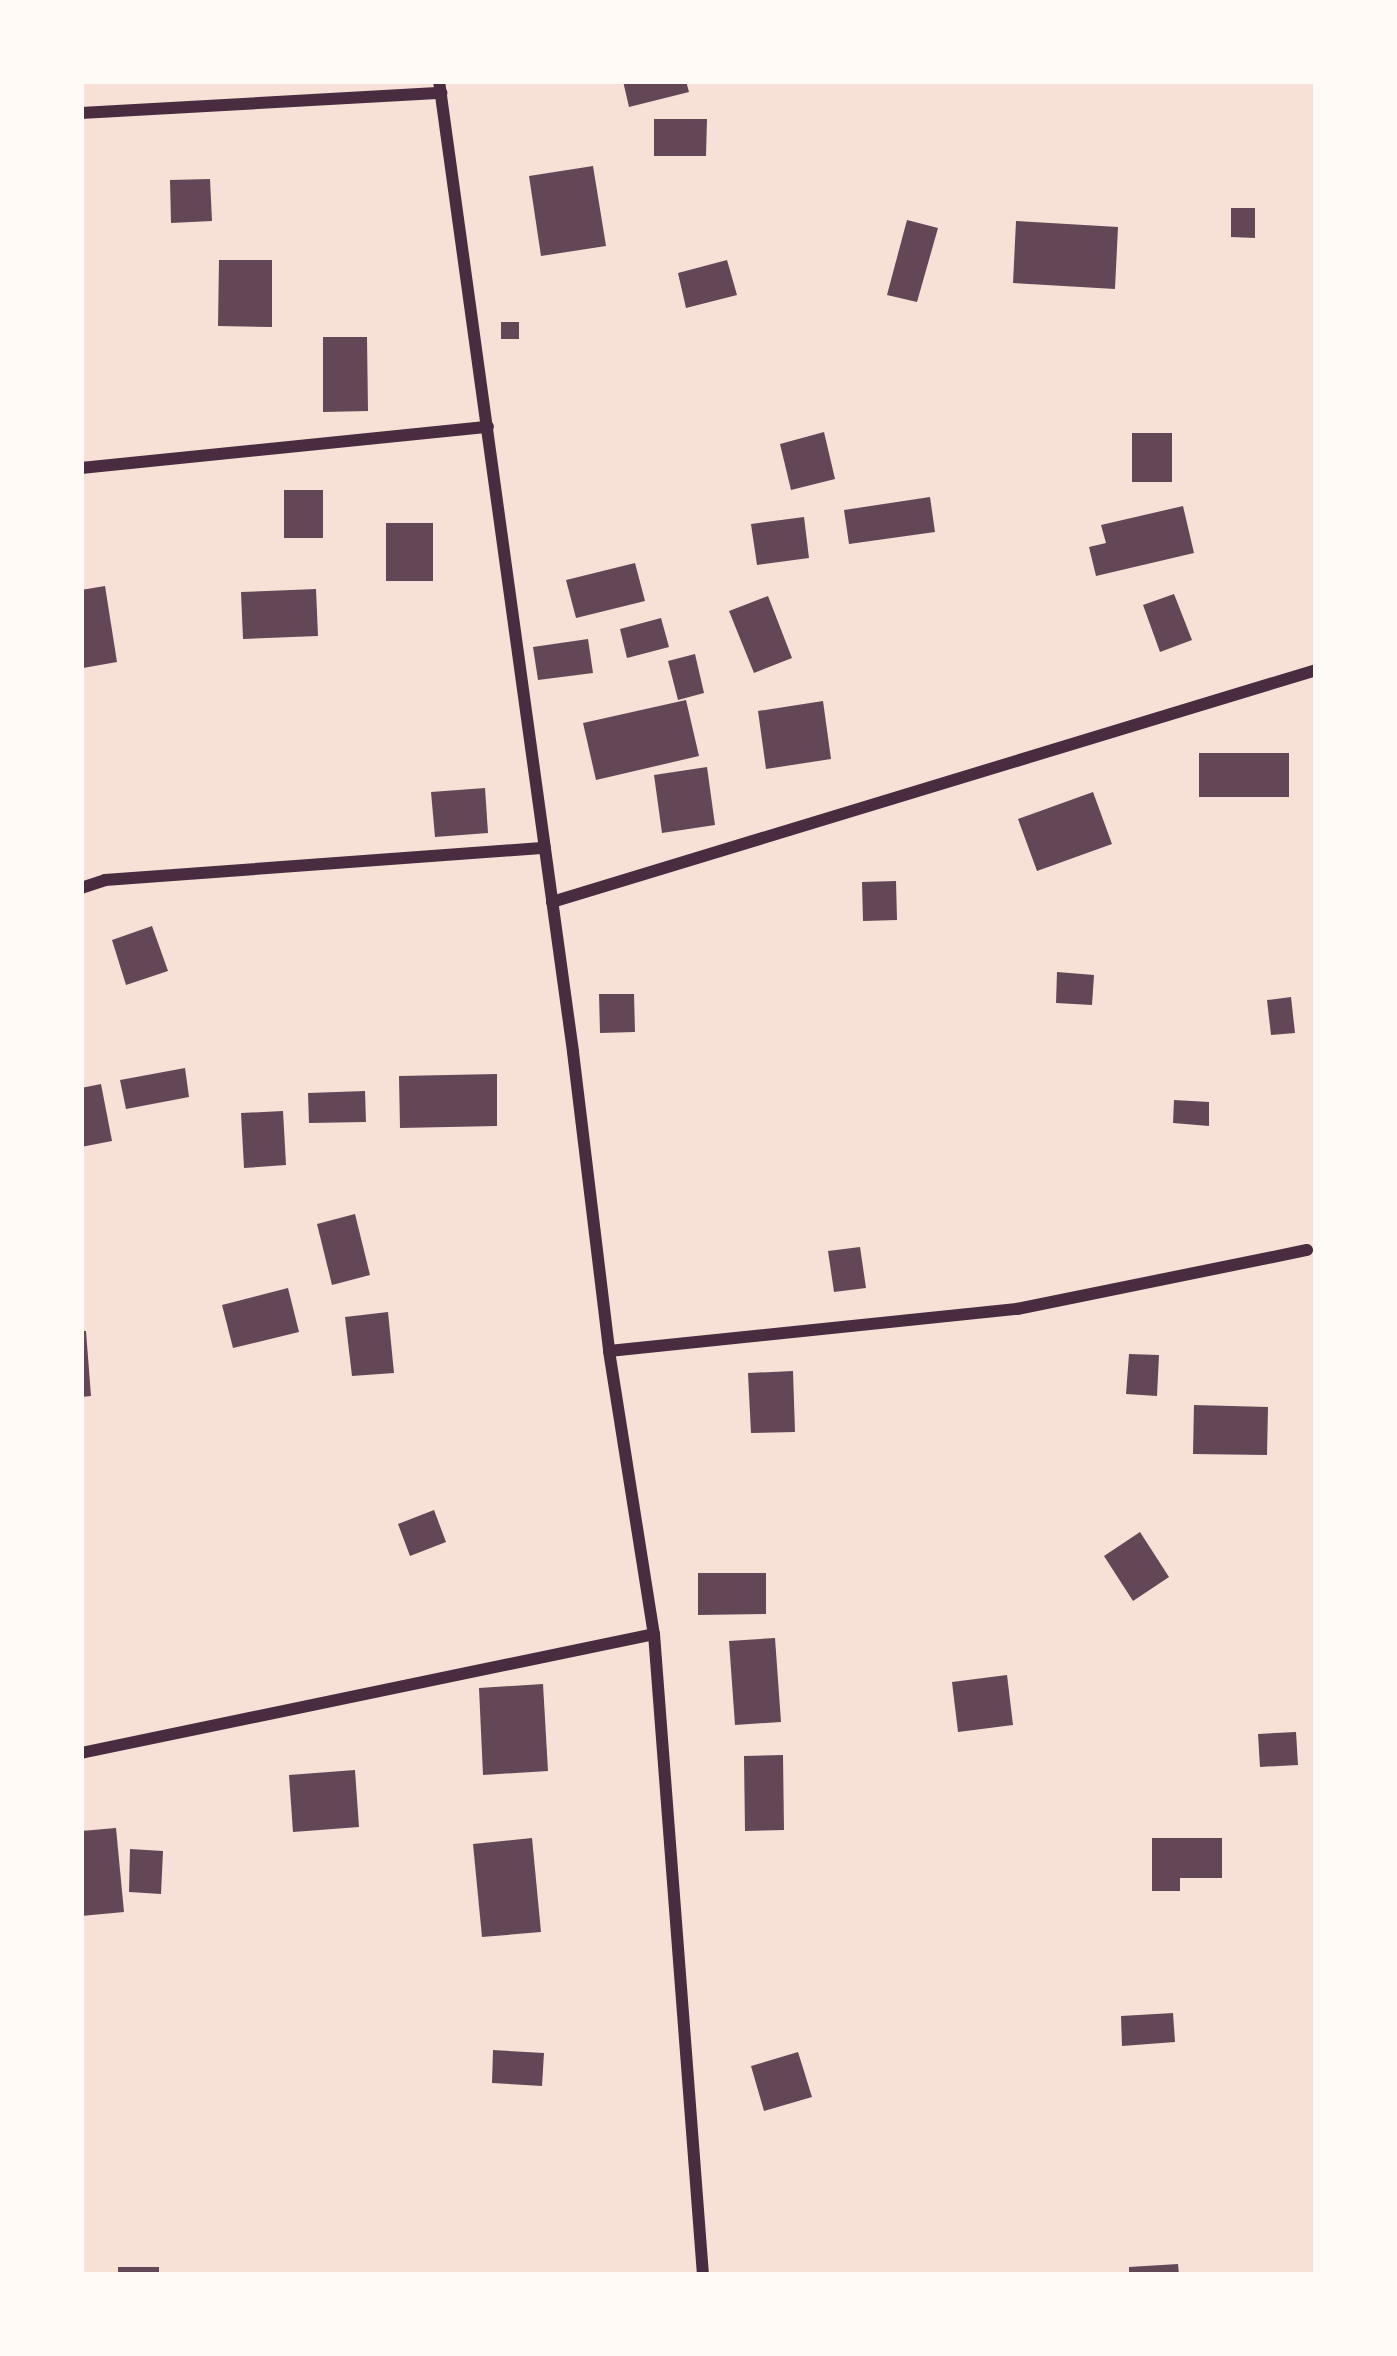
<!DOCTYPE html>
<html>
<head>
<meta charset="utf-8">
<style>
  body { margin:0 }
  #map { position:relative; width:1397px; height:2356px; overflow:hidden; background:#f7e1d7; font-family:Karla,sans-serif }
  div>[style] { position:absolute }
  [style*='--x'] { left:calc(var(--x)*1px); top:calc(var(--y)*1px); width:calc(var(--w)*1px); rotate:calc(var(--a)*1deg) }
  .building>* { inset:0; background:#644757 }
  .minor>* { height:12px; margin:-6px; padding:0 6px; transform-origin:6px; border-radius:6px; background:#4a2c40 }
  span { translate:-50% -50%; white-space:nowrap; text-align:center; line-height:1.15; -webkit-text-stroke:10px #fffaf5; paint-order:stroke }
  .frame { position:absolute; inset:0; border:84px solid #fffaf5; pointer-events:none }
</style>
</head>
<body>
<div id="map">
  <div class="building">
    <i style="clip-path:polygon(623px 81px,686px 81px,689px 92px,629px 107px)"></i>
    <i style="clip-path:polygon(654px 119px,707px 119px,706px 156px,654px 156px)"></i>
    <i style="clip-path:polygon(593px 166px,606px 246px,541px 256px,529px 176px)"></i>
    <i style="clip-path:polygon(210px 179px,212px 221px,171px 223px,170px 180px)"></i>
    <i style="clip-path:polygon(1231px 208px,1255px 208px,1255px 238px,1231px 237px)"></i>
    <i style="clip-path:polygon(907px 220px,938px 228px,917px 302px,887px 295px)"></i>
    <i style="clip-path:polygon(1016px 221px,1118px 227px,1115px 289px,1013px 283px)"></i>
    <i style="clip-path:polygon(219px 260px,272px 260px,272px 327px,218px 326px)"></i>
    <i style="clip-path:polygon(727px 260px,737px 295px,686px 308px,678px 273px)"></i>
    <i style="clip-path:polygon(501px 322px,519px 322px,519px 339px,501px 339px)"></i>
    <i style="clip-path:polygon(323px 337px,367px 337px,368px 411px,323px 412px)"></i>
    <i style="clip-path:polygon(824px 432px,835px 479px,791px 490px,780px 444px)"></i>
    <i style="clip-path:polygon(1132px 433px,1172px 433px,1172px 482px,1132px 482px)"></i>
    <i style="clip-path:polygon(284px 490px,323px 490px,323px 538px,284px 538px)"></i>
    <i style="clip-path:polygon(930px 497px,935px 532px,849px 544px,844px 510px)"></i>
    <i style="clip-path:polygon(1183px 506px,1194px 553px,1096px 576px,1089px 547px,1106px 543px,1101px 525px)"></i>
    <i style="clip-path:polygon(804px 517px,809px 558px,757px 565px,751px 524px)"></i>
    <i style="clip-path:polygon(386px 523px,433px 523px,433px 581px,386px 581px)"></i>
    <i style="clip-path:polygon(635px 563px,645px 601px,576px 618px,566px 580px)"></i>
    <i style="clip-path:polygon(105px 586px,117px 662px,83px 668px,81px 590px)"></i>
    <i style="clip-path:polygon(316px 589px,318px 636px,243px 639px,241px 592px)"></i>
    <i style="clip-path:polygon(1174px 594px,1192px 640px,1160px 652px,1143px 605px)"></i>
    <i style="clip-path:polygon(768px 596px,792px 658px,754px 673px,729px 611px)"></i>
    <i style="clip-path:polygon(661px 618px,669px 647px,627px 658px,620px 629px)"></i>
    <i style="clip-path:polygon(588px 639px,593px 673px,538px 680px,533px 647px)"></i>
    <i style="clip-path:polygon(695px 654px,704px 693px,678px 700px,668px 661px)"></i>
    <i style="clip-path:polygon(686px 700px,699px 756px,596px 780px,583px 723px)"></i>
    <i style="clip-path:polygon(823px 701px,831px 759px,766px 769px,758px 711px)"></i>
    <i style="clip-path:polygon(1199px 753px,1289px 753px,1289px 797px,1199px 797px)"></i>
    <i style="clip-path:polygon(707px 767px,715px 825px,662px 833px,654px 775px)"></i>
    <i style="clip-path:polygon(485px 788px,488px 833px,435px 837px,431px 792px)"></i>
    <i style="clip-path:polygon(1093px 792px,1112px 844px,1037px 871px,1018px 819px)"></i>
    <i style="clip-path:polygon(896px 881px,897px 920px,863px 921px,862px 882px)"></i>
    <i style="clip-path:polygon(152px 926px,168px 971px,126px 985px,112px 940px)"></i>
    <i style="clip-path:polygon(1057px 972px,1094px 975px,1092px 1005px,1056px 1003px)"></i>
    <i style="clip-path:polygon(599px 994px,634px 994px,635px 1032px,600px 1033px)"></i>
    <i style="clip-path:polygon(1291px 997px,1295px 1033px,1271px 1035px,1267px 1000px)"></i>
    <i style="clip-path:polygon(185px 1068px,189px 1097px,126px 1109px,120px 1080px)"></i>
    <i style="clip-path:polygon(497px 1074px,497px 1126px,400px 1128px,399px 1076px)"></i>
    <i style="clip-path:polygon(101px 1084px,112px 1141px,81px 1147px,81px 1088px)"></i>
    <i style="clip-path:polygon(365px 1091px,366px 1122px,309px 1123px,308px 1093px)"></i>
    <i style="clip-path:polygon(1174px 1100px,1209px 1102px,1209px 1126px,1173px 1123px)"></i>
    <i style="clip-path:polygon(283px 1111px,286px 1165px,244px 1168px,241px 1113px)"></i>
    <i style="clip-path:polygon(355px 1214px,370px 1275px,332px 1285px,317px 1224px)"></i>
    <i style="clip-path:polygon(860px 1247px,866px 1288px,834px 1292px,828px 1251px)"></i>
    <i style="clip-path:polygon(288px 1288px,299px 1332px,233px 1348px,222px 1305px)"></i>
    <i style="clip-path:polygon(388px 1312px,394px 1373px,352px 1376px,345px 1317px)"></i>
    <i style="clip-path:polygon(81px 1331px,86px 1331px,91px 1396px,81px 1397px)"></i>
    <i style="clip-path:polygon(1129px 1354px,1159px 1355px,1157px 1396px,1126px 1394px)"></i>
    <i style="clip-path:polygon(793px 1371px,795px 1432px,751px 1433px,748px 1373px)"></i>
    <i style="clip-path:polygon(1194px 1405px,1268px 1407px,1267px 1455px,1193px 1454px)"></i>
    <i style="clip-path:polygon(434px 1510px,446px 1542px,410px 1556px,398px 1524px)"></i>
    <i style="clip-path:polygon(1140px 1532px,1169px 1577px,1133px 1601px,1104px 1556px)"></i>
    <i style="clip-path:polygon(698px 1573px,766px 1573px,766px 1614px,698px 1615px)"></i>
    <i style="clip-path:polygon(775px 1638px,781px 1722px,735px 1725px,729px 1641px)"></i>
    <i style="clip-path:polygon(1007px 1675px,1013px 1725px,958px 1732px,952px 1682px)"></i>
    <i style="clip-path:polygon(543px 1684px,548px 1771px,483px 1775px,479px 1688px)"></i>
    <i style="clip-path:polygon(1296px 1732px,1298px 1765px,1260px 1767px,1258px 1734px)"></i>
    <i style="clip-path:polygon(783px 1755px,784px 1830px,745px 1831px,744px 1756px)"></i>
    <i style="clip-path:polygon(355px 1770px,359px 1827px,293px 1832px,289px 1775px)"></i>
    <i style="clip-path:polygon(116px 1828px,124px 1912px,81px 1916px,81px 1831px)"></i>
    <i style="clip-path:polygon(532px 1838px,541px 1932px,482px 1937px,473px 1844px)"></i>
    <i style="clip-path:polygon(1152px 1838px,1222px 1838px,1222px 1878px,1180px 1878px,1180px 1891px,1152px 1891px)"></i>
    <i style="clip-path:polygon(130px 1849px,163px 1851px,161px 1894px,129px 1892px)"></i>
    <i style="clip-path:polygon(1173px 2013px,1175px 2042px,1122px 2046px,1121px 2016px)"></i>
    <i style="clip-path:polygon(493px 2050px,544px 2053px,542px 2086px,492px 2083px)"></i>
    <i style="clip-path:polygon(798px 2052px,812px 2097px,764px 2111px,751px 2066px)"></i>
    <i style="clip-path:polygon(1178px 2264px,1179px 2275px,1129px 2275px,1129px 2267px)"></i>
    <i style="clip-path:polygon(118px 2267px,159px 2267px,159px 2275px,118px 2275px)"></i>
  </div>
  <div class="minor">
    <i style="--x:439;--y:81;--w:980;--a:82.14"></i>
    <i style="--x:573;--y:1052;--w:301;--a:83.1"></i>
    <i style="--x:609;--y:1351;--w:287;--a:81"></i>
    <i style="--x:654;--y:1634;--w:643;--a:85.63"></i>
    <i style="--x:81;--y:113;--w:361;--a:-3.2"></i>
    <i style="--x:81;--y:468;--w:409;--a:-5.8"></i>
    <i style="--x:81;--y:888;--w:25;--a:-18"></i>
    <i style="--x:105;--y:880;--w:441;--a:-4.2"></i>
    <i style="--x:552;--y:902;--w:798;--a:-16.89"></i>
    <i style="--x:609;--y:1351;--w:410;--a:-5.9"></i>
    <i style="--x:1017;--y:1309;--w:296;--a:-11.5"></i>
    <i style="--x:81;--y:1753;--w:585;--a:-11.73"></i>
  </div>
  <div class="frame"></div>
</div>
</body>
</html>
